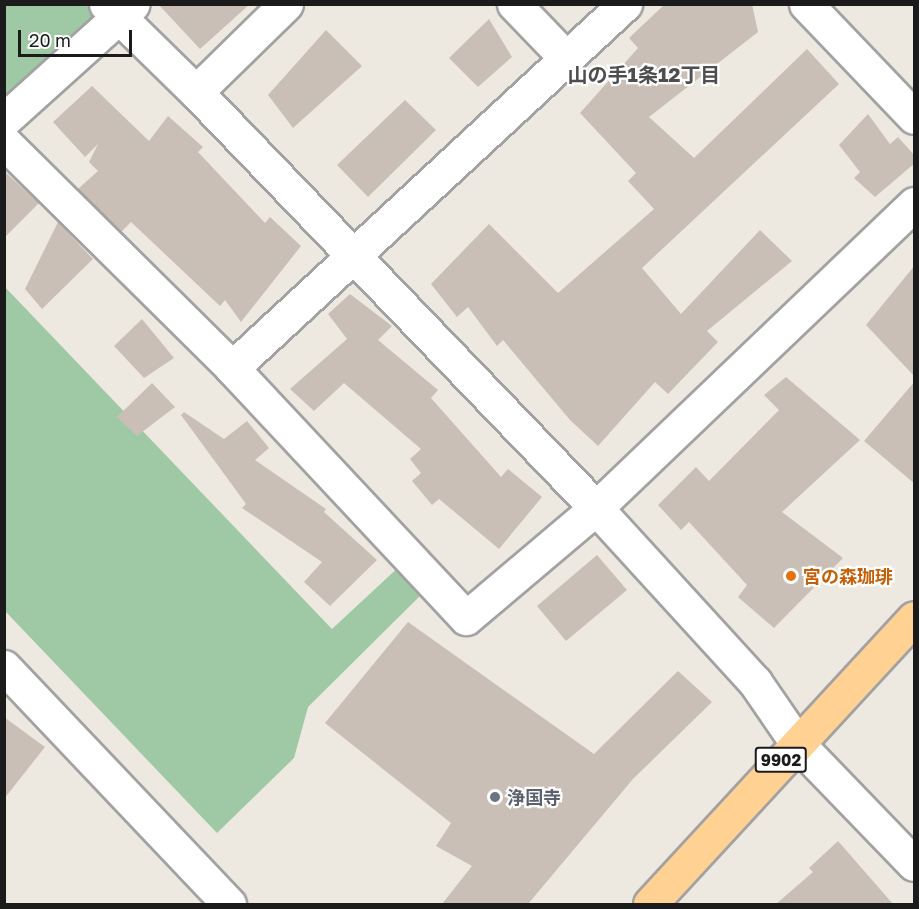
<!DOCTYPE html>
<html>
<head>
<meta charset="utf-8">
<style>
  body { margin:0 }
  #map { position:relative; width:919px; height:909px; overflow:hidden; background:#eee9e0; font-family:"Golos Text","Noto Sans JP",sans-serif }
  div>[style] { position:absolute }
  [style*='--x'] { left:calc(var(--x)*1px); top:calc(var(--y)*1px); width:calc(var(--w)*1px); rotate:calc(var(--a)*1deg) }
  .cemetery>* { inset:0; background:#9fc9a5 }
  .building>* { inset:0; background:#cabfb6 }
  .roads { filter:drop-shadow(2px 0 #a2a2a2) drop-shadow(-2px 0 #a2a2a2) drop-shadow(0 2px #a2a2a2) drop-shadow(0 -2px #a2a2a2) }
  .street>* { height:33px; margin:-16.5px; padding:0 16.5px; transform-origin:16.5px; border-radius:16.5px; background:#fff }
  .primary>* { height:33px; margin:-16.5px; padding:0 16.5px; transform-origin:16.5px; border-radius:16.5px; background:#ffd193 }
  .dots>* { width:16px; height:16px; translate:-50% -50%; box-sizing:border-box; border:3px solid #fff; border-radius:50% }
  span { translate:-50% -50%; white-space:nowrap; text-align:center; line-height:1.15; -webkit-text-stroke:4.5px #fff; paint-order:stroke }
  .shield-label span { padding:2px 4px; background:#fff; border:2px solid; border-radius:4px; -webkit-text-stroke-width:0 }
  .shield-label { font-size:16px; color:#1b1b1b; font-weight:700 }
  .food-label { font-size:18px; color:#c56008; font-weight:700 }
  .left { translate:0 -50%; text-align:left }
  .worship-label { font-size:18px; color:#5b616d; font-weight:700 }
  .neighbourhood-label { font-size:20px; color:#4e4e4e; font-weight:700 }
  .frame { position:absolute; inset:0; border:6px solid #1b1b1b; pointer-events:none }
  .scale { position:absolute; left:18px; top:30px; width:114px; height:27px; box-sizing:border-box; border:3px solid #1b1b1b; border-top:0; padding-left:8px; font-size:18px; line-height:21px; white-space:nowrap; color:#1b1b1b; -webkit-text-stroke:4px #fff; paint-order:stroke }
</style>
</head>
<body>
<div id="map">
  <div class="cemetery">
    <i style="clip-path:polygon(5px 5px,86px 5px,97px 16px,5px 100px)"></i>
    <i style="clip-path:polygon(4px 286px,332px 629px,403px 563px,426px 590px,308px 707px,294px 758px,217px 833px,5px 611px)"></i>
  </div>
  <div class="building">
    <i style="clip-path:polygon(158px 4px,250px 4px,200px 49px)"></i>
    <i style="clip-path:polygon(665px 4px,752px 4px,758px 32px,649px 117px,694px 158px,807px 49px,839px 84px,642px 268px,681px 314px,760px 230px,792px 261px,707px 331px,718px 342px,668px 394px,655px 382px,598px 446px,570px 420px,503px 340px,497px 346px,468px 307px,457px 317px,431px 284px,489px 224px,558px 293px,654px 209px,628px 181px,636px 173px,580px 113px,638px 48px,629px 38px)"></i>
    <i style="clip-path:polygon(489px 19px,512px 57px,478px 87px,449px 58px)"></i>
    <i style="clip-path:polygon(326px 30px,362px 66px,293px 128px,268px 95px)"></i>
    <i style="clip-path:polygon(92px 86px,149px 141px,168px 116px,203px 147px,198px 152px,265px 223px,270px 217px,301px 246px,241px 322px,225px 300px,220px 306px,131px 222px,121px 232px,78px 189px,98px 171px,89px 162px,98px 144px,85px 157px,53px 122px)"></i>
    <i style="clip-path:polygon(405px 100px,436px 130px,368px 197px,337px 165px)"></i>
    <i style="clip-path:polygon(868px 114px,890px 144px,898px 137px,915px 156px,915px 163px,875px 197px,854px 178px,860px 172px,839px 145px)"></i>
    <i style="clip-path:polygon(4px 171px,39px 203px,4px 238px)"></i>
    <i style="clip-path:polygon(58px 222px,93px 259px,42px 309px,25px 289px)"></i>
    <i style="clip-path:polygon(915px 265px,915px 377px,866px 325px)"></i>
    <i style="clip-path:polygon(350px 294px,392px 326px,378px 340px,438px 390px,431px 398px,501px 477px,508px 469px,542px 497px,499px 549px,439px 499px,432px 505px,412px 481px,421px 473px,410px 459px,421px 449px,344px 383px,314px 411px,290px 389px,347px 339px,328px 314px)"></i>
    <i style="clip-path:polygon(142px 319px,174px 358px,144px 378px,114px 346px)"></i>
    <i style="clip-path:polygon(786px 377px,860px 440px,782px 512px,843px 558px,774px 628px,738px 597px,747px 585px,689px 522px,681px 530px,658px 505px,696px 467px,709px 481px,779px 410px,764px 395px)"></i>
    <i style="clip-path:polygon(915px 381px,915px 484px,864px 441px)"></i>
    <i style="clip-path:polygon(152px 383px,175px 407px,137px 436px,117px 417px)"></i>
    <i style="clip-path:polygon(184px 412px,224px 439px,247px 421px,269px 448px,255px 460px,326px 509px,324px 512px,377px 560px,330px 606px,304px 582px,322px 562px,242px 508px,246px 504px,181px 415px)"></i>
    <i style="clip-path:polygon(597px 555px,627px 590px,566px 641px,537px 606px)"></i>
    <i style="clip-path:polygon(408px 622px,594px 754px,678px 671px,712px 702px,633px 779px,528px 904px,442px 904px,472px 866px,436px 846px,451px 823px,325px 723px)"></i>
    <i style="clip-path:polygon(4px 717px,45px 747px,4px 799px)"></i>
    <i style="clip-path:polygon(838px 841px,893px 904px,776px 904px,813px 872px,809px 868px)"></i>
  </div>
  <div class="roads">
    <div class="street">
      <i style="--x:106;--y:4;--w:126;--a:44.4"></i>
      <i style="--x:196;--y:92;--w:577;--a:46.12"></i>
      <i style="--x:596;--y:508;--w:236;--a:47.6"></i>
      <i style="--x:755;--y:682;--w:74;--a:55.5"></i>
      <i style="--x:797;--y:743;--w:168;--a:46"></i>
      <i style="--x:514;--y:4;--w:76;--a:46.1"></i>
      <i style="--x:806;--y:4;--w:156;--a:46.3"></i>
      <i style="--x:196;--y:92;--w:126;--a:-44.4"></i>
      <i style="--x:4;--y:120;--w:173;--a:-42"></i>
      <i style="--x:4;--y:142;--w:321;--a:44.7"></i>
      <i style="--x:232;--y:368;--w:342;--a:46.9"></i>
      <i style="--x:466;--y:618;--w:170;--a:-40.2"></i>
      <i style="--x:596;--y:508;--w:440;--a:-43.7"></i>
      <i style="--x:232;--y:368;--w:536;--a:-42.81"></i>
      <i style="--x:4;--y:667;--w:327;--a:46.5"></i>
    </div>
    <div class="primary">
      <i style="--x:650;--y:904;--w:389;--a:-47.3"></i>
    </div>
  </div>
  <div class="dots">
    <i style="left:791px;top:576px;background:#e8710a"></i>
    <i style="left:495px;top:797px;background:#6b7280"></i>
  </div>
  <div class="shield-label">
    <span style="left:781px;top:760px">9902</span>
  </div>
  <div class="food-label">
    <span class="left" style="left:803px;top:576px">宮の森珈琲</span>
  </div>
  <div class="worship-label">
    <span class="left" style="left:507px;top:797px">浄国寺</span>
  </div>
  <div class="neighbourhood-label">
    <span style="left:644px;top:74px">山の手1条12丁目</span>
  </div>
  <div class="frame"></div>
  <div class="scale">20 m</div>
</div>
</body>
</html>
